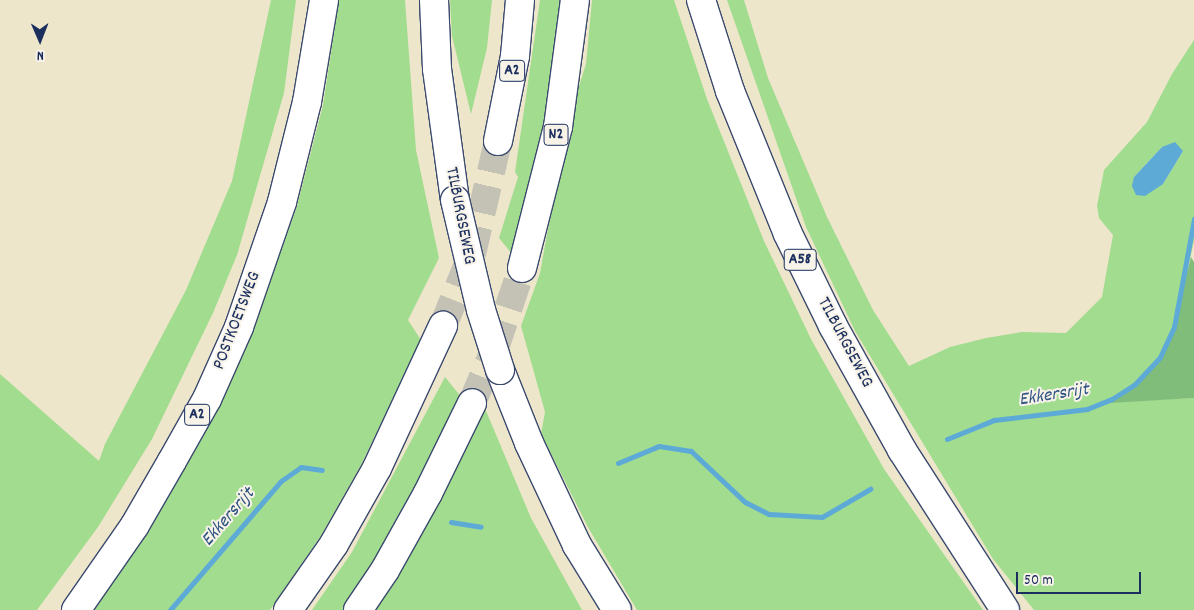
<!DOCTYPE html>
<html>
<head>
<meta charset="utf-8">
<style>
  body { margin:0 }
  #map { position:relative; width:1194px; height:610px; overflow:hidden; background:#eee6cb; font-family:Dekko,sans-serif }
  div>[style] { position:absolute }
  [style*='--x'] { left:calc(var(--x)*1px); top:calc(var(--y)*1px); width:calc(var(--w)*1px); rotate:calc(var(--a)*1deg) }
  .green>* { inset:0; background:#a1dc8f }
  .forest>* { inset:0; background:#80bc7a }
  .water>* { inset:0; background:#5eaad7 }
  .stream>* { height:5px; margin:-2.5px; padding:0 2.5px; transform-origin:2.5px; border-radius:2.5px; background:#5eaad7 }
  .highway-tunnel>* { height:28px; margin-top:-14px; transform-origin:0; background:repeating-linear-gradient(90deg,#c4c1b5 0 28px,transparent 0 42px) }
  .roads { filter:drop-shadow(1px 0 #3b4a6e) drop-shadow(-1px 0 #3b4a6e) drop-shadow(0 1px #3b4a6e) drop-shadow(0 -1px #3b4a6e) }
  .highway>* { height:28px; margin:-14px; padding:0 14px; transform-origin:14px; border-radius:14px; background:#fff }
  .bridges { filter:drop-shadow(1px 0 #3b4a6e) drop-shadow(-1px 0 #3b4a6e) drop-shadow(0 1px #3b4a6e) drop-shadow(0 -1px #3b4a6e) }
  .highway-bridge>* { height:28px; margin:-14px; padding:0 14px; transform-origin:14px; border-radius:14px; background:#fff }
  span { translate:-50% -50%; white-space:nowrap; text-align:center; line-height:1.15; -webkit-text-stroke:4px #f7f3e8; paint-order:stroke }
  .shield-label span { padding:1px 4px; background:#f7f3e8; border:1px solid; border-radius:4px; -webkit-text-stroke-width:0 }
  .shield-label { font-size:16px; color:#1b2f5e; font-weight:700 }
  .street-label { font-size:18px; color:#1b2f5e }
  .water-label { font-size:19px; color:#2f5482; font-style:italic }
  .north { position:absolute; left:15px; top:15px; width:50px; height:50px; -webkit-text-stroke:4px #f7f3e8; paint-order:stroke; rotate:179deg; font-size:14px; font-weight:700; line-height:20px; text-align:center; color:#1b2f5e }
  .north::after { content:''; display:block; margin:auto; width:18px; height:22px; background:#1b2f5e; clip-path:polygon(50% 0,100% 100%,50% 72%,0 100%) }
  .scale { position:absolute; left:1016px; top:572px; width:125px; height:22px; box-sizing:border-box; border:2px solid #1b2f5e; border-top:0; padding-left:6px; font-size:15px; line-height:18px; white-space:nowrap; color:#1b2f5e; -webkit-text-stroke:4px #f7f3e8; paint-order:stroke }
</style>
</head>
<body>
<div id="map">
  <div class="green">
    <i style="clip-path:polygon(271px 0,296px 0,284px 93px,237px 255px,213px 313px,152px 439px,98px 527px,37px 610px,0 610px,0 374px,99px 461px,105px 444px,186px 290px,232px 181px)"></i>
    <i style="clip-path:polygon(339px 0,405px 0,416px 150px,439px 258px,408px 320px,421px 340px,362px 463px,322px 534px,270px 610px,89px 610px,132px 553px,190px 458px,253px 331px,297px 206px,323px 105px)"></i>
    <i style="clip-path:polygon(450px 0,492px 0,487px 48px,471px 114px,452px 36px)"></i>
    <i style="clip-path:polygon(540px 0,566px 0,560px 63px,517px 260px,499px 238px,518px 177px,515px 172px)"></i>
    <i style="clip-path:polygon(592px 0,674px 0,707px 99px,764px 241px,812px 341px,884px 469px,983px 610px,637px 610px,589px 529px,541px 434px,545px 412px,521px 326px,540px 273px,567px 124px,586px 64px)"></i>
    <i style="clip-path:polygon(evenodd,727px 0,744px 0,768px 78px,827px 217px,873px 310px,909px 366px,950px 347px,986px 338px,1022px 332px,1066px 333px,1102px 297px,1113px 235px,1099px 218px,1097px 206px,1104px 170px,1147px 122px,1172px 74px,1194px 40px,1194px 241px,1177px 318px,1161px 357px,1137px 385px,1111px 402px,1194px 398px,1194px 610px,1034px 610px,993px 559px,855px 331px,806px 227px,727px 0,1162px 147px,1183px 151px,1163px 184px,1134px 177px,1162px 147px)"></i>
    <i style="clip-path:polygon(445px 377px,466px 403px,421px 488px,345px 610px,312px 610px,352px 552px)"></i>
    <i style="clip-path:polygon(484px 406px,531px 518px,582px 610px,371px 610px)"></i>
  </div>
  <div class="forest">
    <i style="clip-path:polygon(1191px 257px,1194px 262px,1194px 398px,1110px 403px,1137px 385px,1169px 344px)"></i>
  </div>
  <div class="water">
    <i style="clip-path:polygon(1175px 142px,1183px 151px,1163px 184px,1145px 196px,1136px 195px,1132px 186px,1134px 177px,1162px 147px)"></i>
  </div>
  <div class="stream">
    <i style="--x:947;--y:439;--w:51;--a:-22"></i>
    <i style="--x:994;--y:420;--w:94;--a:-6.7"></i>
    <i style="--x:1087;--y:409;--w:27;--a:-22"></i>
    <i style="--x:1112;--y:399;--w:27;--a:-33"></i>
    <i style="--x:1135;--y:384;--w:37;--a:-47"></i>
    <i style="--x:1160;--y:357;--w:33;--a:-65"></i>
    <i style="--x:1174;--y:327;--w:110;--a:-79.5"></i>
    <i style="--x:618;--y:463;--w:44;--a:-22.5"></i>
    <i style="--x:659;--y:446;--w:32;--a:9"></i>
    <i style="--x:691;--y:451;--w:74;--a:43.4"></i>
    <i style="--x:745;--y:502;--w:27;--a:27"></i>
    <i style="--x:769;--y:514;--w:53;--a:3.2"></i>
    <i style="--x:822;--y:517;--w:56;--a:-30.3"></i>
    <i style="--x:451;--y:522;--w:30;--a:9"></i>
    <i style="--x:170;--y:610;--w:170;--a:-49.3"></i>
    <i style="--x:281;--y:481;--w:24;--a:-35"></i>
    <i style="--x:301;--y:467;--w:21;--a:8"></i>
  </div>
  <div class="highway-tunnel">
    <i style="--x:443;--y:326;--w:78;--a:-68.1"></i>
    <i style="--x:472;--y:254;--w:116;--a:-77"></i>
    <i style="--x:472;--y:403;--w:60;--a:-67.3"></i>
    <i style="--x:495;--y:348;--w:84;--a:-71.4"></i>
  </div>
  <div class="roads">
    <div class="highway">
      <i style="--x:434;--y:0;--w:69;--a:87.5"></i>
      <i style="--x:437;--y:69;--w:132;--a:82.2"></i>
      <i style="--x:701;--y:0;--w:96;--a:72.3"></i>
      <i style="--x:730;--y:91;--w:154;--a:67.9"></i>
      <i style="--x:788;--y:234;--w:102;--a:63.9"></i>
      <i style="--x:833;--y:326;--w:142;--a:60.9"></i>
      <i style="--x:902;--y:450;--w:190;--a:57.2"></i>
      <i style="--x:498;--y:141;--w:87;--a:-78.7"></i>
      <i style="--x:515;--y:56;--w:56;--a:-84.9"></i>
      <i style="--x:522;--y:268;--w:146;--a:-75.7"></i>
      <i style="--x:558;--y:127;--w:128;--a:-82.4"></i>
      <i style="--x:500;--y:370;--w:79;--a:68.3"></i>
      <i style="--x:529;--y:443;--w:113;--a:64.8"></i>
      <i style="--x:577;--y:545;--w:76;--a:58.4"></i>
      <i style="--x:76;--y:610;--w:103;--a:-55.2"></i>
      <i style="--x:135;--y:525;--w:74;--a:-60"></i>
      <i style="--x:172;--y:461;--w:71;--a:-60.6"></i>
      <i style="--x:207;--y:399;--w:79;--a:-66"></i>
      <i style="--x:239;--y:327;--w:132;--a:-71"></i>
      <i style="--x:282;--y:202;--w:103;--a:-76"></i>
      <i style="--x:307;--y:102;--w:103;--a:-80.5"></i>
      <i style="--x:288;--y:610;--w:80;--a:-55.1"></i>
      <i style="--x:334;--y:544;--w:87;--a:-60.5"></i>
      <i style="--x:377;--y:468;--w:157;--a:-65.1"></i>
      <i style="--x:358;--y:610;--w:48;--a:-56"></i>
      <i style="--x:385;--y:570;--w:88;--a:-60.8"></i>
      <i style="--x:428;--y:493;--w:100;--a:-63.9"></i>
    </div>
  </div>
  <div class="bridges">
    <div class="highway-bridge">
      <i style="--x:455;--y:200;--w:113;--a:76.7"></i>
      <i style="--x:481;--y:310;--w:63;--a:72.4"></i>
    </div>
  </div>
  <div class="shield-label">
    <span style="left:512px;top:71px">A2</span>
    <span style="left:556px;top:135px">N2</span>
    <span style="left:800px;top:260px">A58</span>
    <span style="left:197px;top:415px">A2</span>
  </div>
  <div class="street-label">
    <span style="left:459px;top:216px;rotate:79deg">TILBURGSEWEG</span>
    <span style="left:238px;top:321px;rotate:-69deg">POSTKOETSWEG</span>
    <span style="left:844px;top:343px;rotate:62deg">TILBURGSEWEG</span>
  </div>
  <div class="water-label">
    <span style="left:1054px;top:396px;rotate:-9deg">Ekkersrijt</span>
    <span style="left:229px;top:518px;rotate:-49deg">Ekkersrijt</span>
  </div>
  <div class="north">N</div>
  <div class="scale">50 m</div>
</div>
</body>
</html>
